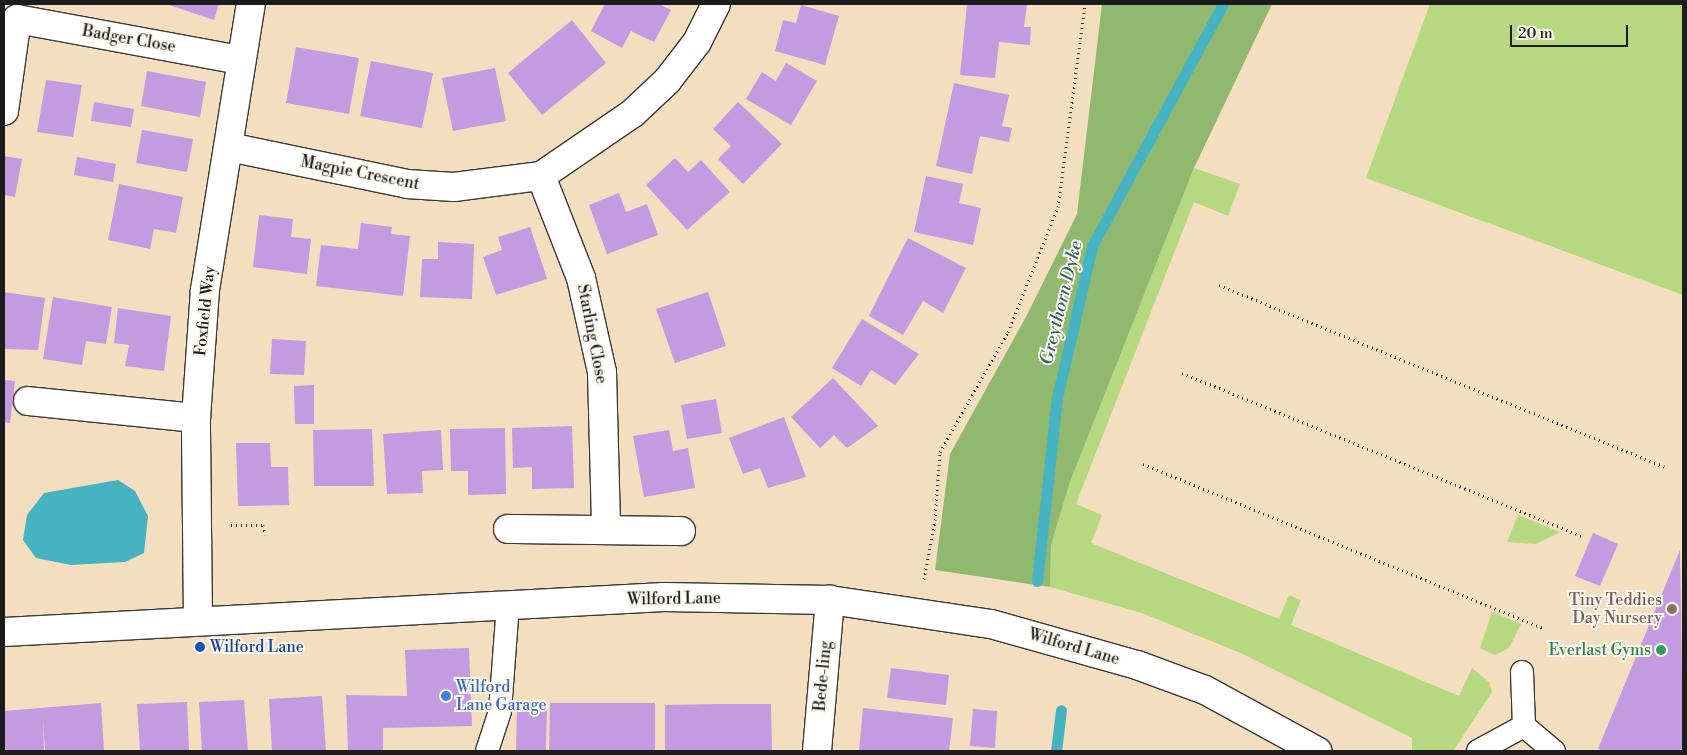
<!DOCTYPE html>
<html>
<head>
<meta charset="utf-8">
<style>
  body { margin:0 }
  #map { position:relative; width:1687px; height:755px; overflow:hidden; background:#f3dec0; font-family:"Libre Bodoni",serif }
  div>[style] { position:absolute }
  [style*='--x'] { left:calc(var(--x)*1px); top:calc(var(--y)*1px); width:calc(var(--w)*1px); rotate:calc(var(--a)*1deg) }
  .green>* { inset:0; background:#b5d880 }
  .forest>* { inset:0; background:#90b86e }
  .water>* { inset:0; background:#46b3c3 }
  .stream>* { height:11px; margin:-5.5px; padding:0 5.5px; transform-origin:5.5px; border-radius:5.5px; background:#46b3c3 }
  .building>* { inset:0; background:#c49ae1 }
  .path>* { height:3px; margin-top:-1.5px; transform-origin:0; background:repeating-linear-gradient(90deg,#3c3935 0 1px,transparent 0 5px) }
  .roads { filter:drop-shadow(1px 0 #3c3935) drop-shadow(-1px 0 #3c3935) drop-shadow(0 1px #3c3935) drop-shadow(0 -1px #3c3935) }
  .service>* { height:22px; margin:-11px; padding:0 11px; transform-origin:11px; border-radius:11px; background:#fff }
  .minor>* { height:28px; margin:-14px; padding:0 14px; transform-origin:14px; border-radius:14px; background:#fff }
  .secondary>* { height:28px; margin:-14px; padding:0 14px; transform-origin:14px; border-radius:14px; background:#fff }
  .dots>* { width:14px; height:14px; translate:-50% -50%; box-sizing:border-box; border:2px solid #fbf7ec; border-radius:50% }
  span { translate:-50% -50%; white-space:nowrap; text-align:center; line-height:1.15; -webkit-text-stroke:4px #fbf7ec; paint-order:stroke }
  .street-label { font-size:16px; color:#1c1c1c }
  .education-label { font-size:16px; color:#785e54 }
  .right { translate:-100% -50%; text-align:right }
  .transit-label { font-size:16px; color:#164399 }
  .left { translate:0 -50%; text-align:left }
  .leisure-label { font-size:16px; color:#27864d }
  .shop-label { font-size:16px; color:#366cbe }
  .water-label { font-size:18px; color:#2f6067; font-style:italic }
  .frame { position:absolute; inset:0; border:5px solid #1c1c1c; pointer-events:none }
  .scale { position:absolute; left:1510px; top:25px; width:118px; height:22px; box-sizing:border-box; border:2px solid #1c1c1c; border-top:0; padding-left:6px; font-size:15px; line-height:18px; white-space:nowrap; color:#1c1c1c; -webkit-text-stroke:4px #fbf7ec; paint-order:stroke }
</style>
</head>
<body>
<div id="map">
  <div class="green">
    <i style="clip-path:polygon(1430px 4px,1683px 4px,1683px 295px,1366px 178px)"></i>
    <i style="clip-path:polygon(1194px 168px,1240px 184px,1228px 216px,1194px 202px,1076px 504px,1102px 515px,1091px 543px,1279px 619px,1289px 595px,1301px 600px,1291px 625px,1459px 696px,1472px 668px,1489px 682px,1492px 692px,1453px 751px,1412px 751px,1412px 738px,1243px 654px,1142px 613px,1050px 587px,1051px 545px,1070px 482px)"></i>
    <i style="clip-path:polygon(1518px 515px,1560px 532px,1536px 544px,1507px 542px)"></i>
    <i style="clip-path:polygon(1492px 612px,1521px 624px,1509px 648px,1495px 655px,1480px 648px)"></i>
  </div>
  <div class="forest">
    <i style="clip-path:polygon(1102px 4px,1272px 4px,1194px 168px,1070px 482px,1051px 545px,1050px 587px,935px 570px,950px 454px,1027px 315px,1077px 214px)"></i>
  </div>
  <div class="water">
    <i style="clip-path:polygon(118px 480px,135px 491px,148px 516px,144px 553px,125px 562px,71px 565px,36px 558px,23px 540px,27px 515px,44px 493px)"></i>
  </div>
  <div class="stream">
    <i style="--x:1037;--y:581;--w:184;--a:-83.8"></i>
    <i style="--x:1057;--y:398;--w:156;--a:-77"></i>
    <i style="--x:1092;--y:246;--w:275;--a:-61.6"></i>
    <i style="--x:1056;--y:751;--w:41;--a:-83"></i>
  </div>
  <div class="building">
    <i style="clip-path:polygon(166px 4px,219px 4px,214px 20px)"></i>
    <i style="clip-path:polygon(605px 4px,659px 4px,671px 10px,654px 42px,631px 31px,622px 48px,591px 31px)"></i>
    <i style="clip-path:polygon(967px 4px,1027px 4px,1024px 27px,1031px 27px,1030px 45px,999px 42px,995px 78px,960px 75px)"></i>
    <i style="clip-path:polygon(801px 5px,839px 16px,825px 65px,775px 51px,783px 20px,796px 23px)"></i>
    <i style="clip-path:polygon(572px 20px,606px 63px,542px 115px,508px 73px)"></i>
    <i style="clip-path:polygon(296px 47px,359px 58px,349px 114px,286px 103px)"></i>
    <i style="clip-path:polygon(371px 61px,433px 73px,422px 128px,360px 116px)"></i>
    <i style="clip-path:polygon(786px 63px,817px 81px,791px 125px,746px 99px,762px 72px,776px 81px)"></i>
    <i style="clip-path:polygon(495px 68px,506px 121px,453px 131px,442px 78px)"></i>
    <i style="clip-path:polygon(147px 71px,206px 82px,200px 117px,141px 106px)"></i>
    <i style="clip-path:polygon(46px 80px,82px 85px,73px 137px,37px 132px)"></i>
    <i style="clip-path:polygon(954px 83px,1009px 95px,1002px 126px,1012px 128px,1009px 142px,980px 136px,972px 174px,936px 166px)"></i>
    <i style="clip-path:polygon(94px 102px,134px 109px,131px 127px,91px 121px)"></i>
    <i style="clip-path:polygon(738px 102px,782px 144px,743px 184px,718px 159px,731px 146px,713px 129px)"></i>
    <i style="clip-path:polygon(142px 130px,193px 139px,187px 172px,136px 163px)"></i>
    <i style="clip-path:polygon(4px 156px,22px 159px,15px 197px,4px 195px)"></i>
    <i style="clip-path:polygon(77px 157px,116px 164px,113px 182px,74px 175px)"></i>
    <i style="clip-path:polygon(675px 158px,688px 172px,701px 160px,730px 192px,687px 230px,646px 185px)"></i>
    <i style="clip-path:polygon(926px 176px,963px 184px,959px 203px,981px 208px,973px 245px,914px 232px)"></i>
    <i style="clip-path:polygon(119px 184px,183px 197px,176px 233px,154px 229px,150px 249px,108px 240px)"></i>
    <i style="clip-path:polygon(619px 193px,626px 212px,647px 204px,658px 235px,607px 254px,589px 205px)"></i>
    <i style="clip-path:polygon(259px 215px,293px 219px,291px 237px,311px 239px,307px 274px,253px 267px)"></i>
    <i style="clip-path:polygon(361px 223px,392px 227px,391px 234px,410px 236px,403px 296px,316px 286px,321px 245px,358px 249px)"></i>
    <i style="clip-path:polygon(530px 227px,547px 279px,496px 295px,483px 257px,502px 250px,498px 237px)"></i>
    <i style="clip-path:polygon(908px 238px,966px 268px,943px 313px,923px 301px,903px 335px,869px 316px)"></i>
    <i style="clip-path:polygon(438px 242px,474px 244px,472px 299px,420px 297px,422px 259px,438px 259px)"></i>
    <i style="clip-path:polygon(4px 292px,45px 298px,38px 350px,4px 349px)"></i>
    <i style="clip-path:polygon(708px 292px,726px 346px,675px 363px,656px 309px)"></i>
    <i style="clip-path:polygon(53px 297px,112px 307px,106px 344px,86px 341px,82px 365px,43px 359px)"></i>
    <i style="clip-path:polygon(118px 308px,171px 316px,164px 371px,125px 366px,129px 345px,114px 343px)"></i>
    <i style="clip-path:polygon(862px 319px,919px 354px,895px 385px,871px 370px,861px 386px,832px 368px)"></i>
    <i style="clip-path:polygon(272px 339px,306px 341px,304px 375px,270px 374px)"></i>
    <i style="clip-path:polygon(833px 378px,878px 426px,847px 448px,834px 435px,820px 448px,791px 417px)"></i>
    <i style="clip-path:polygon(4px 380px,15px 381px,10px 423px,4px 422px)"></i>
    <i style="clip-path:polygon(314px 385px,314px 424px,295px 424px,294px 386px)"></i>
    <i style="clip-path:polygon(716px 399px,722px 433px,687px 439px,681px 405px)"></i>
    <i style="clip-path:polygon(784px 417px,806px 477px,768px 488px,760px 468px,743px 474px,729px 438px)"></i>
    <i style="clip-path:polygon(572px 426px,574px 488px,532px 489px,532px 467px,513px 468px,512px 428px)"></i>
    <i style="clip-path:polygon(505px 428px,506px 494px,468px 495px,468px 471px,451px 471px,450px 429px)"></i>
    <i style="clip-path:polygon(372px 429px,374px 486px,314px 486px,313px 430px)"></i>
    <i style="clip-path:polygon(441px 430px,443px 470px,422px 471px,423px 493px,387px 494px,383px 434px)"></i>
    <i style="clip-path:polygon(669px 430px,673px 451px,688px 448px,695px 488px,644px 497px,633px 436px)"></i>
    <i style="clip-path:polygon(236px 443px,270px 443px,271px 467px,288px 467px,289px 505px,238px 506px)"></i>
    <i style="clip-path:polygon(1593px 533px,1618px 544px,1600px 586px,1575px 576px)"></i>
    <i style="clip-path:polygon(1680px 550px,1683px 751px,1604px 751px,1598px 749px)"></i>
    <i style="clip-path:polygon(469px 648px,472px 726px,383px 728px,383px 751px,348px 751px,346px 695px,407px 696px,405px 650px)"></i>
    <i style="clip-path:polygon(891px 668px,949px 675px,946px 705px,887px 698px)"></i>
    <i style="clip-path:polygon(322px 696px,326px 751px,272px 751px,269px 699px)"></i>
    <i style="clip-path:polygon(244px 700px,248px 751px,202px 751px,199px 702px)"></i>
    <i style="clip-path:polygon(187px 702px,189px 751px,140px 751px,137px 704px)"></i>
    <i style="clip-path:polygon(101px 703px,104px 751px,45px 751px,43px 718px,44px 751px,4px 751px,4px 711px)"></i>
    <i style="clip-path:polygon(550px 703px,655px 703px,655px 751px,549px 751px)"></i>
    <i style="clip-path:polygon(718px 704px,771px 704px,772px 751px,665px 751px,665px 705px)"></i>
    <i style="clip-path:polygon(517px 706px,547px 707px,546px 751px,516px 751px)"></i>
    <i style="clip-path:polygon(863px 708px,953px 718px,949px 751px,859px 751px)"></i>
    <i style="clip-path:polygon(973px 709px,997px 711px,995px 748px,970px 746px)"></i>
  </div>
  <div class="path">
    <i style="--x:1219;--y:285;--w:481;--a:22.2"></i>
    <i style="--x:1182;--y:373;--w:433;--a:22.2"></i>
    <i style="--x:1143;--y:464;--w:432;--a:22.3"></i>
    <i style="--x:231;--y:525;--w:32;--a:0"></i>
    <i style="--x:263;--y:525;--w:10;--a:79"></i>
    <i style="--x:924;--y:579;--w:60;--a:-79.4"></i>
    <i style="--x:935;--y:520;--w:68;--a:-85.8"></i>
    <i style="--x:940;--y:452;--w:138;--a:-60.5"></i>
    <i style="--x:1008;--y:332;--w:135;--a:-68.2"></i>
    <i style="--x:1058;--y:207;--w:205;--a:-82.4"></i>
  </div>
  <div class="roads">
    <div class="service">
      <i style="--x:1522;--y:672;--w:54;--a:87.9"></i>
      <i style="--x:1524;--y:726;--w:39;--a:40"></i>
      <i style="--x:487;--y:751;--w:42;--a:-72"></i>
      <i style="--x:500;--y:711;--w:106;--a:-85.7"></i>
      <i style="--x:1478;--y:751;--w:52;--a:-28.5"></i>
    </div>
    <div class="minor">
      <i style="--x:4;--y:111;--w:93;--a:-82"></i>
      <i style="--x:17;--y:19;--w:228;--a:10.4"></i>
      <i style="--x:229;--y:147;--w:182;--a:11.7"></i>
      <i style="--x:407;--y:184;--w:47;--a:3.7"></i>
      <i style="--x:454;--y:187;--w:88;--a:-7.2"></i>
      <i style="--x:541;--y:176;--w:112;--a:-34.4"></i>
      <i style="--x:633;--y:113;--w:47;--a:-43.3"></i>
      <i style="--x:667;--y:81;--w:49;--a:-52.4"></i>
      <i style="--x:697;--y:42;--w:42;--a:-63.4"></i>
      <i style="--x:541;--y:176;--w:110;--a:68.6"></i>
      <i style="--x:581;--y:278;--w:96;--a:77.4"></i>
      <i style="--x:602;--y:372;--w:158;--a:88.5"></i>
      <i style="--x:28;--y:401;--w:169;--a:5.8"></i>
      <i style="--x:508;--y:529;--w:173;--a:0.7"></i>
      <i style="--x:198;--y:621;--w:203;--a:-90.6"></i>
      <i style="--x:196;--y:418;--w:128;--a:-86"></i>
      <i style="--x:205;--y:290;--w:290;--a:-80.9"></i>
      <i style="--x:817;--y:751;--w:152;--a:-85.1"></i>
    </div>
    <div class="secondary">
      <i style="--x:4;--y:632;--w:661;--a:-3.04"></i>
      <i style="--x:664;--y:597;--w:166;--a:1"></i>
      <i style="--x:830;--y:600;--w:163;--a:8.5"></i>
      <i style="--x:991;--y:624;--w:152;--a:15.7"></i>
      <i style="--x:1137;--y:665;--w:72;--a:20.2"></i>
      <i style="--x:1205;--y:690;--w:128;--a:28.6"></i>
    </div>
  </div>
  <div class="dots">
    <i style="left:1672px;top:609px;background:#8d6e63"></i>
    <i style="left:200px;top:647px;background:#1a4fb4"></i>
    <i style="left:1661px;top:650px;background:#2e9e5b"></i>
    <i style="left:446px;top:696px;background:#3f7fe0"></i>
  </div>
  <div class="street-label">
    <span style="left:129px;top:39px;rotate:10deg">Badger Close</span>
    <span style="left:360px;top:173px;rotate:11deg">Magpie Crescent</span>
    <span style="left:205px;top:311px;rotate:-84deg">Foxfield Way</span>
    <span style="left:592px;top:334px;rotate:79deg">Starling Close</span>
    <span style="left:674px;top:599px;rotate:-1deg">Wilford Lane</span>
    <span style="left:1074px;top:647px;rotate:16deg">Wilford Lane</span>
    <span style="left:823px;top:676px;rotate:-85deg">Bede-ling</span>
  </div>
  <div class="education-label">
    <span class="right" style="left:1662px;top:609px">Tiny Teddies<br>Day Nursery</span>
  </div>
  <div class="transit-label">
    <span class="left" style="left:210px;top:647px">Wilford Lane</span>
  </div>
  <div class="leisure-label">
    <span class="right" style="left:1651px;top:650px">Everlast Gyms</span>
  </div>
  <div class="shop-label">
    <span class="left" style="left:456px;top:696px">Wilford<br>Lane Garage</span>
  </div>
  <div class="water-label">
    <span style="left:1062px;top:303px;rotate:-76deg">Greythorn Dyke</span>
  </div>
  <div class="frame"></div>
  <div class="scale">20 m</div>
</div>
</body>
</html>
